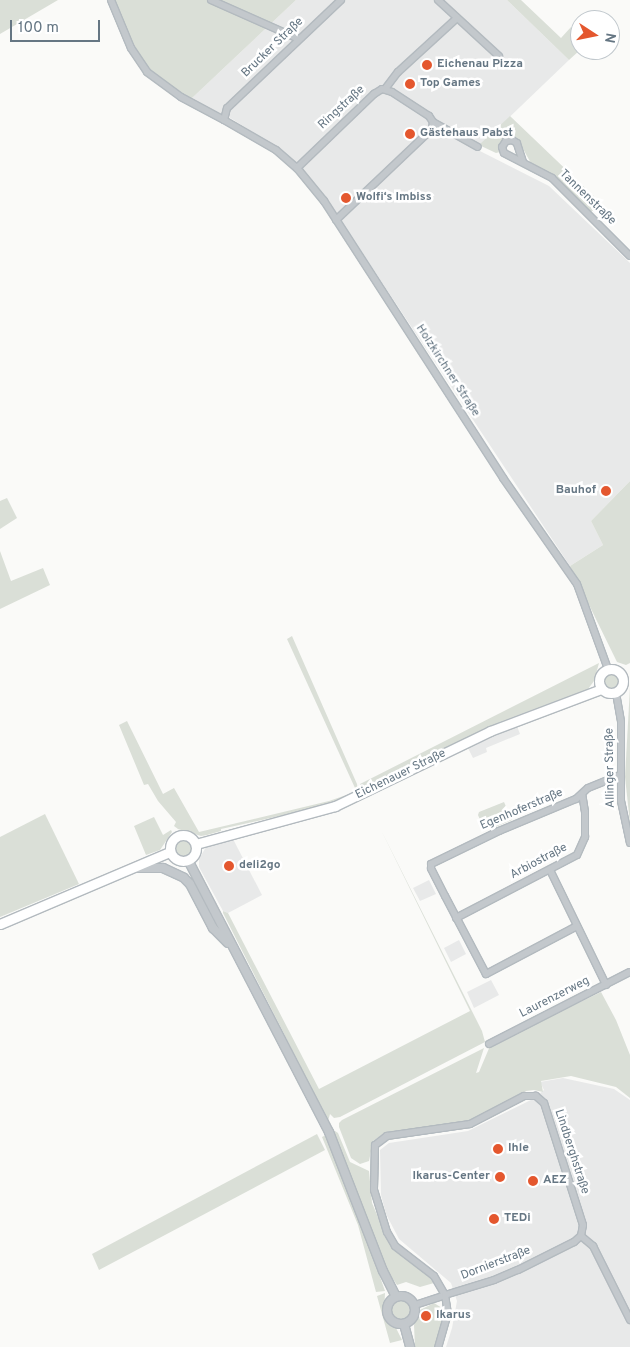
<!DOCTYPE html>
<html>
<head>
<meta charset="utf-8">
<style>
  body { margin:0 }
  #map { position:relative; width:630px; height:1347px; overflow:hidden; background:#fafaf8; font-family:Overpass,sans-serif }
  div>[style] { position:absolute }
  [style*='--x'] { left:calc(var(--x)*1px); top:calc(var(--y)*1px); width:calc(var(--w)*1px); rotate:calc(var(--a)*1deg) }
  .built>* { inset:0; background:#e8e9e9 }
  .green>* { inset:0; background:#dadfd7 }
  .round { border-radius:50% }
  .roads { filter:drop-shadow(1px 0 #b3babf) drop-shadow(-1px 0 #b3babf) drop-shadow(0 1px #b3babf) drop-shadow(0 -1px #b3babf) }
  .minor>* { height:6px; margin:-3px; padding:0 3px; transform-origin:3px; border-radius:3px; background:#c3c8cc }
  .tertiary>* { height:8px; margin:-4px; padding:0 4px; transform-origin:4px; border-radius:4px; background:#c3c8cc }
  .tertiary>.ring { margin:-4px; padding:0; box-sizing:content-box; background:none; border:8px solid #c3c8cc; border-radius:50% }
  .secondary>* { height:9px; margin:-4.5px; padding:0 4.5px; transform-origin:4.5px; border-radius:4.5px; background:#fff }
  .secondary>.ring { margin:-4.5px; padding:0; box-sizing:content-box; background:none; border:9px solid #fff; border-radius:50% }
  .dots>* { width:14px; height:14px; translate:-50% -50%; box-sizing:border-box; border:2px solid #fff; border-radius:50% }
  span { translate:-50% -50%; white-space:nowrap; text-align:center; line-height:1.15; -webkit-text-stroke:5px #fff; paint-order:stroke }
  .street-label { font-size:12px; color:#657683 }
  .poi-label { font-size:12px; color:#657683; font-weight:700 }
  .left { translate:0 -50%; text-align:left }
  .right { translate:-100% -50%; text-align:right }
  .north { position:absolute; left:570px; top:10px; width:50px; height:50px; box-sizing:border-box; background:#fff; border:1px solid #c1c8cd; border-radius:50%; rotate:101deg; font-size:14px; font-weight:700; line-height:20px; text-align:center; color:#657683 }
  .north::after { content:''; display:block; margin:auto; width:18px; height:22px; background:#e4572e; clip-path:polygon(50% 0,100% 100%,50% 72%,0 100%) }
  .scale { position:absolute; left:10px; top:20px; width:90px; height:22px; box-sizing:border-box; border:2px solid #657683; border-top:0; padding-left:6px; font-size:15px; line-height:18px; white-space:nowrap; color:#657683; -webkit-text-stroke:4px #fff; paint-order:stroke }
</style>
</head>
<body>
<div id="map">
  <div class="built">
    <i style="clip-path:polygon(296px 0,507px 0,569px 60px,476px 149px,549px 186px,630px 263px,630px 481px,591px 521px,603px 545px,570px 566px,326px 198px,300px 167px,279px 149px,232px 119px,191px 99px)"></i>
    <i style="clip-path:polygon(517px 726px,520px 734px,486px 748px,487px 752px,473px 758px,468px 748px)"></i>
    <i style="clip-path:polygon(233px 839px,262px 895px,228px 913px,223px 911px,199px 867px,199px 859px,206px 847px)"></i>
    <i style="clip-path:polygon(429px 880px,436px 894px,420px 901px,413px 888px)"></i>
    <i style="clip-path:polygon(459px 940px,466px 954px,451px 962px,444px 948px)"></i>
    <i style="clip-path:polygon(491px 980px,499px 995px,474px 1008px,467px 992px)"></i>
    <i style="clip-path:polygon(563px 1078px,614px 1089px,630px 1100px,630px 1347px,446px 1347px,452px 1328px,457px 1301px,451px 1283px,399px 1239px,386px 1214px,381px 1195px,380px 1150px,389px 1143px,468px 1131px,533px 1099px,544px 1090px,540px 1082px)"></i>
  </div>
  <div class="green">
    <i style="clip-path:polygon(0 0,58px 0,0 34px)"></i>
    <i style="clip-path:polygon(114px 0,296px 0,191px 99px,162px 81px,146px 66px,134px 45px)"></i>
    <i style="clip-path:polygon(507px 0,521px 0,561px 38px,571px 27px,580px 36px,580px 50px,569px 60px)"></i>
    <i style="clip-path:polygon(510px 116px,601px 203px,591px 212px,558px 179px,532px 165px,517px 138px,508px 136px,504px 139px,499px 145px,500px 152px,496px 153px,479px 145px)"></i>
    <i style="clip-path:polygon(630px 481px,630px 663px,626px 665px,617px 662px,570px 566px,603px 545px,591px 521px)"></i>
    <i style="clip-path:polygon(7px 498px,17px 518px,0 529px,0 501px)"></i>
    <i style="clip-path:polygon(0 551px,11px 581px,43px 568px,50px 585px,0 609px)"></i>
    <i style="clip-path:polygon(292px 636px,357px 784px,358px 791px,324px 806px,221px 829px,221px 831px,207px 835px,201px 836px,178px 829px,174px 826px,176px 822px,158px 801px,148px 784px,144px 785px,119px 725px,127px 721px,163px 794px,174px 788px,199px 832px,329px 801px,352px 793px,355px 788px,287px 639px)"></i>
    <i style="clip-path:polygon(599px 663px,594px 681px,588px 689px,500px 722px,362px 789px,360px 784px)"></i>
    <i class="round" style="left:601px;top:671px;width:20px;height:20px"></i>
    <i style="clip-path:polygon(630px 687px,630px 823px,625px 777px)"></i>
    <i style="clip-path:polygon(504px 802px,512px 820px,493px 828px,490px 823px,483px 827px,478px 815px,479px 812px)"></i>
    <i style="clip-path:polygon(45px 814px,79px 884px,0 917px,0 837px)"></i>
    <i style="clip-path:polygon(154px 817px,163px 835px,171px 830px,172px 832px,160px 850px,146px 855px,134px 826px)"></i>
    <i style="clip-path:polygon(382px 832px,482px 1031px,485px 1042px,340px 1117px,334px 1118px,330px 1114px,328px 1121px,223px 913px,223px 911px,228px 913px,319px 1089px,470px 1011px)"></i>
    <i class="round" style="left:173px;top:838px;width:20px;height:20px"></i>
    <i style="clip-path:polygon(601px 992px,616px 1020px,630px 1055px,630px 1098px,616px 1087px,571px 1076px,541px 1081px,543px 1092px,534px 1090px,526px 1091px,466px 1122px,386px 1132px,373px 1141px,369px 1161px,360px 1164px,351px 1158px,339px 1127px,339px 1123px,342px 1120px,484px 1048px,476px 1073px,479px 1072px,490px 1046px)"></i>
    <i style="clip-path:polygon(335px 1131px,338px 1133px,350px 1162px,369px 1171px,372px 1203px,387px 1238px,397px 1252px,428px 1275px,434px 1283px,420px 1287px,406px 1282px,397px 1285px,388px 1272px,332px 1133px)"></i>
    <i style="clip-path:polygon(317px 1134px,325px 1150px,99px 1270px,92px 1254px)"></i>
    <i style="clip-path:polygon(326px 1135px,365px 1234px,385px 1291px,376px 1292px,358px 1225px,322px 1137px)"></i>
    <i style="clip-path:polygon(385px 1293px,384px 1313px,387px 1319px,396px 1328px,402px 1340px,390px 1343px,377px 1296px)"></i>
    <i class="round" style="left:391px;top:1300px;width:20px;height:20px"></i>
    <i style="clip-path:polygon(434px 1303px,442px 1308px,444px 1319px,435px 1347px,415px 1347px,414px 1325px,416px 1319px,420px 1310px)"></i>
  </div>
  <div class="roads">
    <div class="minor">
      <i style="--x:111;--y:0;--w:52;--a:67.4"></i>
      <i style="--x:131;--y:48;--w:29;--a:56"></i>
      <i style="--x:147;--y:72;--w:42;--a:36.3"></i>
      <i style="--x:181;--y:97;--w:49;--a:28.1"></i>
      <i style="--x:211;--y:0;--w:96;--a:23.9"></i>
      <i style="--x:341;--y:0;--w:157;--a:136.5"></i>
      <i style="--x:227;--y:108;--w:12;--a:104"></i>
      <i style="--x:224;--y:120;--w:60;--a:30"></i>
      <i style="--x:276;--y:150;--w:28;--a:41"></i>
      <i style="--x:297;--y:168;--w:43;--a:50.7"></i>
      <i style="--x:324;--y:201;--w:330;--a:57.1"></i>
      <i style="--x:503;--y:478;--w:129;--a:55.1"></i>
      <i style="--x:577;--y:584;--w:90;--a:70"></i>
      <i style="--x:438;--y:0;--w:83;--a:42.6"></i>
      <i style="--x:385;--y:89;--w:21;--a:-53"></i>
      <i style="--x:398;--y:72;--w:80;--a:-42.5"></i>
      <i style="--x:523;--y:162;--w:20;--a:-108"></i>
      <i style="--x:517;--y:143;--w:6;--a:-149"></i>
      <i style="--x:512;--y:140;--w:6;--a:171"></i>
      <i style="--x:506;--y:141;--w:7;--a:124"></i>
      <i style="--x:502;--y:147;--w:6;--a:72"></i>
      <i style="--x:504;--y:153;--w:54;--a:27.5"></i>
      <i style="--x:552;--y:178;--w:110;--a:45"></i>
      <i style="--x:297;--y:168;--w:107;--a:-43.9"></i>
      <i style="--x:374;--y:94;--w:9;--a:-32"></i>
      <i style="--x:382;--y:89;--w:10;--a:17"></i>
      <i style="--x:392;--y:92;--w:44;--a:33"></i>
      <i style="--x:429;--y:116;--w:7;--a:56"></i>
      <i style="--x:433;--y:122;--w:51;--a:29.1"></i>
      <i style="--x:336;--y:220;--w:132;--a:-43.5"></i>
      <i style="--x:432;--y:129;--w:7;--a:-82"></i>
      <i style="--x:616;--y:693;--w:29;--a:80"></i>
      <i style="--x:621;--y:722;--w:79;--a:90"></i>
      <i style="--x:621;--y:801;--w:43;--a:77.9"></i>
      <i style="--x:550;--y:870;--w:128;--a:64"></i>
      <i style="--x:456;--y:918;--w:136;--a:-27.5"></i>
      <i style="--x:577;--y:855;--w:20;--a:-66"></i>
      <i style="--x:585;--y:837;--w:25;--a:-90"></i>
      <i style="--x:585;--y:812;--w:18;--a:-99"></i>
      <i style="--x:577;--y:926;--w:103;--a:152.2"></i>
      <i style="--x:486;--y:974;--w:88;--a:-117.7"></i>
      <i style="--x:445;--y:896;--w:31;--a:-117"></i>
      <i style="--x:431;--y:868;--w:4;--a:-90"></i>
      <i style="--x:431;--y:864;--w:76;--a:-25.9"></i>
      <i style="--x:499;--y:831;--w:83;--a:-22.6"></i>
      <i style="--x:576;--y:799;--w:16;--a:-43"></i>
      <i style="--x:588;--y:788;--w:35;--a:-22"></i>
      <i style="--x:489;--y:1044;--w:158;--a:-27.1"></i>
      <i style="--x:581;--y:1236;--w:16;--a:40"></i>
      <i style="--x:593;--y:1246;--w:83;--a:63.4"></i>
      <i style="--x:415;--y:1305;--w:32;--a:-18"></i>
      <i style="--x:445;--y:1295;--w:51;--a:-17"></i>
      <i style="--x:494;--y:1280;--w:26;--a:-23"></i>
      <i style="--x:518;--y:1270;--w:63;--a:-26.6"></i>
      <i style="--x:574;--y:1242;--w:9;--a:-41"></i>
      <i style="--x:581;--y:1236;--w:11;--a:-80"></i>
      <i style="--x:583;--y:1225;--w:128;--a:-107.7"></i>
      <i style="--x:544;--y:1103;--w:11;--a:-139"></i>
      <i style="--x:536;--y:1096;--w:12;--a:180"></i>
      <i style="--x:524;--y:1096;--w:61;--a:152.6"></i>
      <i style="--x:470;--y:1124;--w:84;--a:171.8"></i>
      <i style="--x:387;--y:1136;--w:15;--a:143"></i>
      <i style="--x:375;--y:1145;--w:45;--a:91.3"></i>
      <i style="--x:374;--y:1190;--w:44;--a:72.8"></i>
      <i style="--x:387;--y:1232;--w:16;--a:60"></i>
      <i style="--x:395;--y:1246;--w:49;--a:37.6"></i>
      <i style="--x:434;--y:1276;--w:22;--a:60"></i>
      <i style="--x:445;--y:1295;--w:18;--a:81"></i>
      <i style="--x:448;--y:1313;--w:35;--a:106"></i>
    </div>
    <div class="tertiary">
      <i style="--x:188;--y:860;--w:306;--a:62.6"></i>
      <i style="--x:329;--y:1132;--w:149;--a:68.8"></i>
      <i style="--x:383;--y:1271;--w:29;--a:63"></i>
      <i style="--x:135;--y:868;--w:28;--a:0"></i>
      <i style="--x:163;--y:868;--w:23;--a:25"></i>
      <i style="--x:184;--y:878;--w:8;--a:45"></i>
      <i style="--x:190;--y:884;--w:50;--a:62.4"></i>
      <i style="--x:213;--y:928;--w:21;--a:45"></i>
      <i class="ring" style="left:387px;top:1296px;width:20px;height:20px"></i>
      <i style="--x:404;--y:1324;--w:24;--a:75"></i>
    </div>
    <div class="secondary">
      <i class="ring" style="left:599px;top:669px;width:15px;height:15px"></i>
      <i class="ring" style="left:170px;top:835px;width:17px;height:17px"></i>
      <i style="--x:196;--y:844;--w:144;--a:-15.3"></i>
      <i style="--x:335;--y:806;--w:172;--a:-25.8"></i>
      <i style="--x:490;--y:731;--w:119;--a:-20.7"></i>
      <i style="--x:0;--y:924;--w:185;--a:-23"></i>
    </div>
  </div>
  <div class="dots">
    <i style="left:427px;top:65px;background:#e4572e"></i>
    <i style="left:410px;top:84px;background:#e4572e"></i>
    <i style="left:410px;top:134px;background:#e4572e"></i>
    <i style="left:346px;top:198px;background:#e4572e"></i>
    <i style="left:606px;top:491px;background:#e4572e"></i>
    <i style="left:229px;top:866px;background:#e4572e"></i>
    <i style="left:498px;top:1149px;background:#e4572e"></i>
    <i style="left:500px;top:1177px;background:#e4572e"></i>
    <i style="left:533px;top:1181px;background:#e4572e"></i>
    <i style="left:494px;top:1219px;background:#e4572e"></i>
    <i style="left:426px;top:1316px;background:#e4572e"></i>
  </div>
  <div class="street-label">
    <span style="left:273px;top:48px;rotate:-44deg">Brucker Straße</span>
    <span style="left:342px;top:108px;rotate:-43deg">Ringstraße</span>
    <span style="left:587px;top:198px;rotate:44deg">Tannenstraße</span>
    <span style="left:447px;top:371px;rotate:57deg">Holzkirchner Straße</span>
    <span style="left:611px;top:768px;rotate:-91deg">Allinger Straße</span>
    <span style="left:401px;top:775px;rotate:-26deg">Eichenauer Straße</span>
    <span style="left:522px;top:810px;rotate:-23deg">Egenhoferstraße</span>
    <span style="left:539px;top:862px;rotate:-28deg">Arbiostraße</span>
    <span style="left:555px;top:998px;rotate:-27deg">Laurenzerweg</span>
    <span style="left:571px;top:1152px;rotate:72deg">Lindberghstraße</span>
    <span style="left:496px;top:1264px;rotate:-21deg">Dornierstraße</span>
  </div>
  <div class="poi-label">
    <span class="left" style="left:437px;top:65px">Eichenau Pizza</span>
    <span class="left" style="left:420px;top:84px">Top Games</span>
    <span class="left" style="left:420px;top:134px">Gästehaus Pabst</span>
    <span class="left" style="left:356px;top:198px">Wolfi‘s Imbiss</span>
    <span class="right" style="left:596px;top:491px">Bauhof</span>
    <span class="left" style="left:239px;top:866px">deli2go</span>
    <span class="left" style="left:508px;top:1149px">Ihle</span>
    <span class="right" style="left:490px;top:1177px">Ikarus-Center</span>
    <span class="left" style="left:543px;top:1181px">AEZ</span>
    <span class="left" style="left:504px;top:1219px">TEDi</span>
    <span class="left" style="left:436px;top:1316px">Ikarus</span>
  </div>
  <div class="north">N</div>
  <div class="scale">100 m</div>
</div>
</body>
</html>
